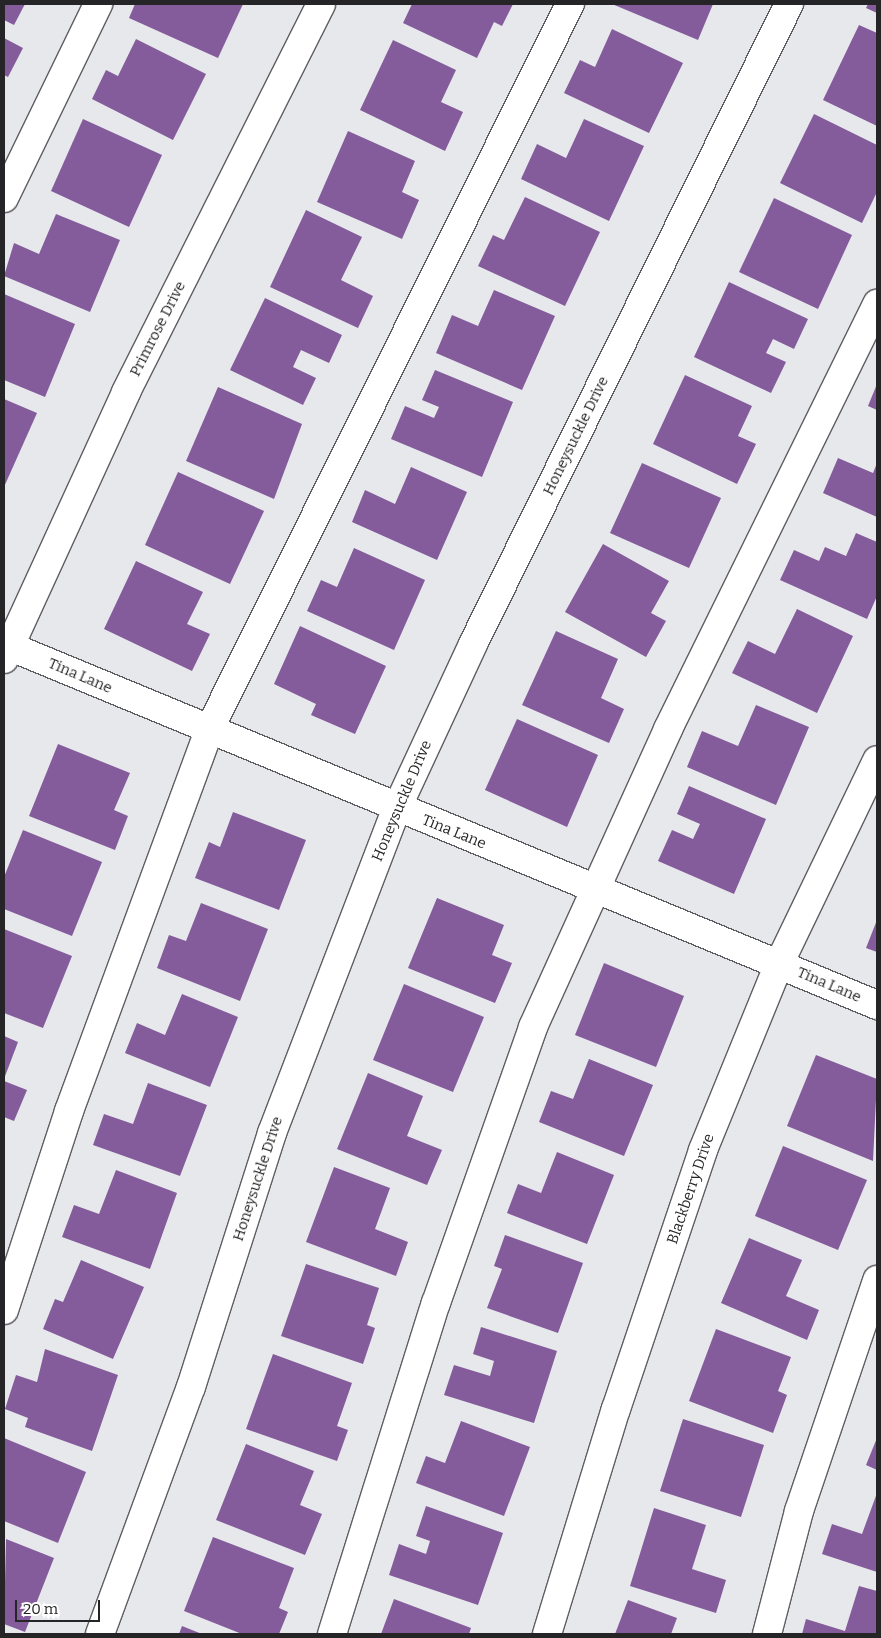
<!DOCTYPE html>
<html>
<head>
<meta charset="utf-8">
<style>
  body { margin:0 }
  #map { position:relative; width:881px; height:1638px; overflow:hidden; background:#e7e8ec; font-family:Bitter,serif }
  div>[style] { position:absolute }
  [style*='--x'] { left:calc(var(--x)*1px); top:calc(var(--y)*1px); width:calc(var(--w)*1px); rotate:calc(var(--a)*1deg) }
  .building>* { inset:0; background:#845b9b }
  .roads { filter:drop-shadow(1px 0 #5e5e62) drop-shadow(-1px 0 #5e5e62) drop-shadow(0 1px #5e5e62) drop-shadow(0 -1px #5e5e62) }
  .minor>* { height:28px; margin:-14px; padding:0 14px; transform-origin:14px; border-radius:14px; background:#fff }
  span { translate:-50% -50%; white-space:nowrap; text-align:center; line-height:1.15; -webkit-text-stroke:5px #fff; paint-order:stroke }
  .street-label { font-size:15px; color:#252527 }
  .frame { position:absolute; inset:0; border:5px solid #252527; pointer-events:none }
  .scale { position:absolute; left:15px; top:1600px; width:85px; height:22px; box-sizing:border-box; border:2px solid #252527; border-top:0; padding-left:6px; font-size:15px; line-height:18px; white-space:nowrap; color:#252527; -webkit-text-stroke:4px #fff; paint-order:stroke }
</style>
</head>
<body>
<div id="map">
  <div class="building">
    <i style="clip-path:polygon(4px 4px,25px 4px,14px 25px,4px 20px)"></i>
    <i style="clip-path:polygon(135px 4px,243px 4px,218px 58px,129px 18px)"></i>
    <i style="clip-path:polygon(412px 4px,513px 4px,502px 26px,494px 22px,477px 58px,403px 23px)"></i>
    <i style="clip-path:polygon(612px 4px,713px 4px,698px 40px)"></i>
    <i style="clip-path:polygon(868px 4px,877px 4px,877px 13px,866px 8px)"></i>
    <i style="clip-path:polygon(859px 25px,877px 33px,877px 126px,823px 100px)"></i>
    <i style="clip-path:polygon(612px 29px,683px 63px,649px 133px,564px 93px,580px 60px,595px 67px)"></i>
    <i style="clip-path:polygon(4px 38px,23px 48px,8px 77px,4px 75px)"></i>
    <i style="clip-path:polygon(136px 39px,206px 74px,173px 140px,92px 99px,106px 70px,118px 76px)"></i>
    <i style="clip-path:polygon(393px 40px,456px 70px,441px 102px,463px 112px,445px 151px,360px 110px)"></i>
    <i style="clip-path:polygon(814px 114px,877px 145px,877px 192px,862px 223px,780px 183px)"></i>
    <i style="clip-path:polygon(83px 119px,162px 155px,129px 227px,51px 191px)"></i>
    <i style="clip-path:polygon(584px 119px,644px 146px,609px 221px,521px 179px,537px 144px,566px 158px)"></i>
    <i style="clip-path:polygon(348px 131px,415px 161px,402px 192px,419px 200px,402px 239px,317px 202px)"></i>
    <i style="clip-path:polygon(525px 197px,600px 232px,565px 306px,478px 266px,493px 235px,504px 240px)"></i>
    <i style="clip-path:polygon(774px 198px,852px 235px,818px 309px,739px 272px)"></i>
    <i style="clip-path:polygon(306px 210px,362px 237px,341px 280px,373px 296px,358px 328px,270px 287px)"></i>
    <i style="clip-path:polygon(56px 214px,120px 240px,90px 312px,4px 276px,14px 243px,39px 254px)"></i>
    <i style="clip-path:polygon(729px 282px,808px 319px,794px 349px,773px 339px,766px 353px,786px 362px,771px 393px,694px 357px)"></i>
    <i style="clip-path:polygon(494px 290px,555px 316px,522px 390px,436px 353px,452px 315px,478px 326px)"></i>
    <i style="clip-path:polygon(4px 294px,75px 324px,45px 397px,4px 380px)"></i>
    <i style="clip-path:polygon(265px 298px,342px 335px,329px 363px,301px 350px,293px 367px,316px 378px,303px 405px,230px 370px)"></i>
    <i style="clip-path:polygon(435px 370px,513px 402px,482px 477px,391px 439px,405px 406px,434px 418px,439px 407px,422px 400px)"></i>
    <i style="clip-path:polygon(685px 375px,752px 406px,738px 436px,756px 444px,737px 484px,653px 444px)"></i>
    <i style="clip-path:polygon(877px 384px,877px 410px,868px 406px)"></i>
    <i style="clip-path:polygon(218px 387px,302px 424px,274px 499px,186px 461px)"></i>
    <i style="clip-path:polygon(4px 399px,37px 413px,4px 487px)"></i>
    <i style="clip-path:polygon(838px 458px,873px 473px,877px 463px,877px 517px,823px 493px)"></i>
    <i style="clip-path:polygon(642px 463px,721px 498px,689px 568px,610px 533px)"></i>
    <i style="clip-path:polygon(411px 467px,467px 492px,437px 560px,352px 522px,365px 490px,395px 504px)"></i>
    <i style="clip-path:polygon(178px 472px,264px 511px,230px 584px,145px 545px)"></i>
    <i style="clip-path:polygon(856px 533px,877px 542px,877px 596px,867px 619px,780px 580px,794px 550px,819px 561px,825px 547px,846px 556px)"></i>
    <i style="clip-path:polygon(603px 544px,669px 581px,651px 613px,666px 621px,646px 657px,565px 612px)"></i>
    <i style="clip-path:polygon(354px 548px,425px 580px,394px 650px,307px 611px,321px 580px,337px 587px)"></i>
    <i style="clip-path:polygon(136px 561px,203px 592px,187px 624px,210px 634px,192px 671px,104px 629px)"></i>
    <i style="clip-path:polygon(797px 609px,853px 636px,817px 713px,732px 673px,748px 641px,775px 654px)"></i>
    <i style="clip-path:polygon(300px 626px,386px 666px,355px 734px,311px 715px,316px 704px,274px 684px)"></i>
    <i style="clip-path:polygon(556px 631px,618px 659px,601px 698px,624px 709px,609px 743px,522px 705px)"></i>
    <i style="clip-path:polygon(756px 705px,809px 727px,776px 805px,687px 767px,702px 731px,738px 746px)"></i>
    <i style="clip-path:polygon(517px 719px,598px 755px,567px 827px,485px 790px)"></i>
    <i style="clip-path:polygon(58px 744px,130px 773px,114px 810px,128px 816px,115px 850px,29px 816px)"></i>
    <i style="clip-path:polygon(689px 786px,766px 819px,734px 894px,658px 861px,672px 830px,693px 839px,700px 824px,677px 814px)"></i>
    <i style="clip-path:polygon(233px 812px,306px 840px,279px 910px,195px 878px,209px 842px,220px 847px)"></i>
    <i style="clip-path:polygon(23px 830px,102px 862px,72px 936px,4px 909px,4px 877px)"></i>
    <i style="clip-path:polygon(437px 898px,504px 925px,492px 955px,512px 963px,495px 1003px,408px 968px)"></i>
    <i style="clip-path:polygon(201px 903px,268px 929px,240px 1001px,157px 968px,169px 935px,186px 941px)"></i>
    <i style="clip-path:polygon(877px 920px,877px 952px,866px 948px)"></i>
    <i style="clip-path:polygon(4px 929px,72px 956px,43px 1028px,4px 1013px)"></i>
    <i style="clip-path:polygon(604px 963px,684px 996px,656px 1067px,575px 1035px)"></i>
    <i style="clip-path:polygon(404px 984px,484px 1017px,453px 1092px,373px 1060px)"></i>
    <i style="clip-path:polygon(182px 994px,238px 1017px,210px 1087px,125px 1053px,137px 1023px,165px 1035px)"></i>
    <i style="clip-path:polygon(4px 1036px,18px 1042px,4px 1079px)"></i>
    <i style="clip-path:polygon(816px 1055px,877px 1079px,873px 1161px,787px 1126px)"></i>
    <i style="clip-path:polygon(589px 1059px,653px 1085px,624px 1156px,539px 1122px,551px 1091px,573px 1099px)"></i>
    <i style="clip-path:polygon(368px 1073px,423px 1096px,407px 1136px,442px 1150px,427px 1185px,337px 1149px)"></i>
    <i style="clip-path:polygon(4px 1081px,27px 1090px,14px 1121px,4px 1117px)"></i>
    <i style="clip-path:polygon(148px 1083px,207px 1105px,180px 1176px,93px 1145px,104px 1114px,133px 1124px)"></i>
    <i style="clip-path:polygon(783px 1146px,867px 1180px,838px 1250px,755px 1216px)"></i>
    <i style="clip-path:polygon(557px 1152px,614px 1175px,587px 1244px,507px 1213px,518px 1184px,541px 1193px)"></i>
    <i style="clip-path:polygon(334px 1167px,390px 1188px,375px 1229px,408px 1242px,396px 1276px,306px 1242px)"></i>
    <i style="clip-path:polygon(116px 1170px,177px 1193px,150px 1269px,62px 1237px,74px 1205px,99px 1214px)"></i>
    <i style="clip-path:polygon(505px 1235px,583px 1263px,558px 1333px,487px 1308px,502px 1269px,494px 1266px)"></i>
    <i style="clip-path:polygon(749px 1238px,802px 1260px,786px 1296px,819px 1310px,807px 1340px,721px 1303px)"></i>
    <i style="clip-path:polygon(81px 1260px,144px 1287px,113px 1359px,43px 1329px,55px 1299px,63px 1302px)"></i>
    <i style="clip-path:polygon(306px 1264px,379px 1288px,367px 1325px,375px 1328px,363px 1364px,281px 1336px)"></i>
    <i style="clip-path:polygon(481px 1327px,557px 1351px,534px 1423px,444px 1395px,454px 1365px,490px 1376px,494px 1361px,473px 1354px)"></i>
    <i style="clip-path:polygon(716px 1329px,791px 1357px,778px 1391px,787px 1395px,773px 1433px,689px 1401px)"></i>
    <i style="clip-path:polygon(45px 1349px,118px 1375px,92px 1451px,25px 1427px,28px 1418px,5px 1409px,16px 1375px,37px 1382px)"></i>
    <i style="clip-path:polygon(273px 1354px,352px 1383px,337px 1426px,348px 1430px,337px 1461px,246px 1429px)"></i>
    <i style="clip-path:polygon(683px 1419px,764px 1445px,741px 1517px,660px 1491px)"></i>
    <i style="clip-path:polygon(461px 1421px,530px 1447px,504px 1516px,416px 1483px,426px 1456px,445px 1463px)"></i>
    <i style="clip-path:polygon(4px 1438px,86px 1472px,58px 1543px,4px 1521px)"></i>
    <i style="clip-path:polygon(877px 1438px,877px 1470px,866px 1465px)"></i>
    <i style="clip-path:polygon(246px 1444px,314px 1471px,300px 1505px,322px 1514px,305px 1555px,216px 1520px)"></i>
    <i style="clip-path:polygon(877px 1493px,877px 1572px,822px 1554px,832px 1524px,862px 1534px)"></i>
    <i style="clip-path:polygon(426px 1506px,503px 1533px,478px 1605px,389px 1575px,399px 1544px,426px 1554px,430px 1541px,416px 1536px)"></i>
    <i style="clip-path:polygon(654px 1508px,706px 1525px,692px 1569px,726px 1580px,716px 1613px,630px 1586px)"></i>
    <i style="clip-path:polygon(213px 1537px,294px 1568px,279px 1608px,288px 1612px,279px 1634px,242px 1634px,184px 1611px)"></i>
    <i style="clip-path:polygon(6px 1539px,54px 1558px,25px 1632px,4px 1624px)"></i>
    <i style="clip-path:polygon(859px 1586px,877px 1591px,877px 1634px,802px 1634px,806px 1619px,845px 1631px)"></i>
    <i style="clip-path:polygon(394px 1599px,471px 1628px,469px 1634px,381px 1634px)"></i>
    <i style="clip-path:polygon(628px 1600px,677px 1618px,671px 1634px,615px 1634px)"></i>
    <i style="clip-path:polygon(182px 1626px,202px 1634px,179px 1634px)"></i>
  </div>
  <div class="roads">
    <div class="minor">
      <i style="--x:4;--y:198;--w:216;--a:-64.1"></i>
      <i style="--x:4;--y:644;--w:945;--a:22.47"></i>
      <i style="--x:4;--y:659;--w:294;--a:-65.4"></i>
      <i style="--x:126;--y:392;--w:434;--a:-63.3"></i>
      <i style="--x:4;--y:1310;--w:209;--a:-71.9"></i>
      <i style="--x:69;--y:1111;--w:406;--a:-69.8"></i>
      <i style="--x:209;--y:730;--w:811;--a:-63.56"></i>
      <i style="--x:100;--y:1634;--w:263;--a:-69.8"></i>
      <i style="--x:191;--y:1387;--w:267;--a:-72.3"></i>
      <i style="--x:272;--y:1133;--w:348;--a:-69"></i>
      <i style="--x:397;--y:808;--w:181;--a:-65.1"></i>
      <i style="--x:473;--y:644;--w:714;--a:-63.72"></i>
      <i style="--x:332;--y:1634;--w:347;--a:-72.6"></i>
      <i style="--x:436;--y:1303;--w:293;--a:-70.6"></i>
      <i style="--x:533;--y:1027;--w:327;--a:-65.6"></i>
      <i style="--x:668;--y:729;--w:474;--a:-63.8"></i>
      <i style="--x:547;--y:1634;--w:235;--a:-73"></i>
      <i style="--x:616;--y:1409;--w:273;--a:-71.4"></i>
      <i style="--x:703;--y:1150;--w:201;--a:-67.8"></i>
      <i style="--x:779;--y:964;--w:226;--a:-64.3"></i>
      <i style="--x:767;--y:1634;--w:127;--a:-75.4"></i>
      <i style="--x:799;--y:1511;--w:244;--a:-71.3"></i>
    </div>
  </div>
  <div class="street-label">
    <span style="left:158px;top:329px;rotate:-63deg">Primrose Drive</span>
    <span style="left:576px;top:436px;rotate:-64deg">Honeysuckle Drive</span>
    <span style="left:80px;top:676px;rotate:23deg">Tina Lane</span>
    <span style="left:402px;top:801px;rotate:-67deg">Honeysuckle Drive</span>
    <span style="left:454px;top:832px;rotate:22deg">Tina Lane</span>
    <span style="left:829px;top:985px;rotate:23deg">Tina Lane</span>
    <span style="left:258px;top:1179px;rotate:-72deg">Honeysuckle Drive</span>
    <span style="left:691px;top:1189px;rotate:-71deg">Blackberry Drive</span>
  </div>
  <div class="frame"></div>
  <div class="scale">20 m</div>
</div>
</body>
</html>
